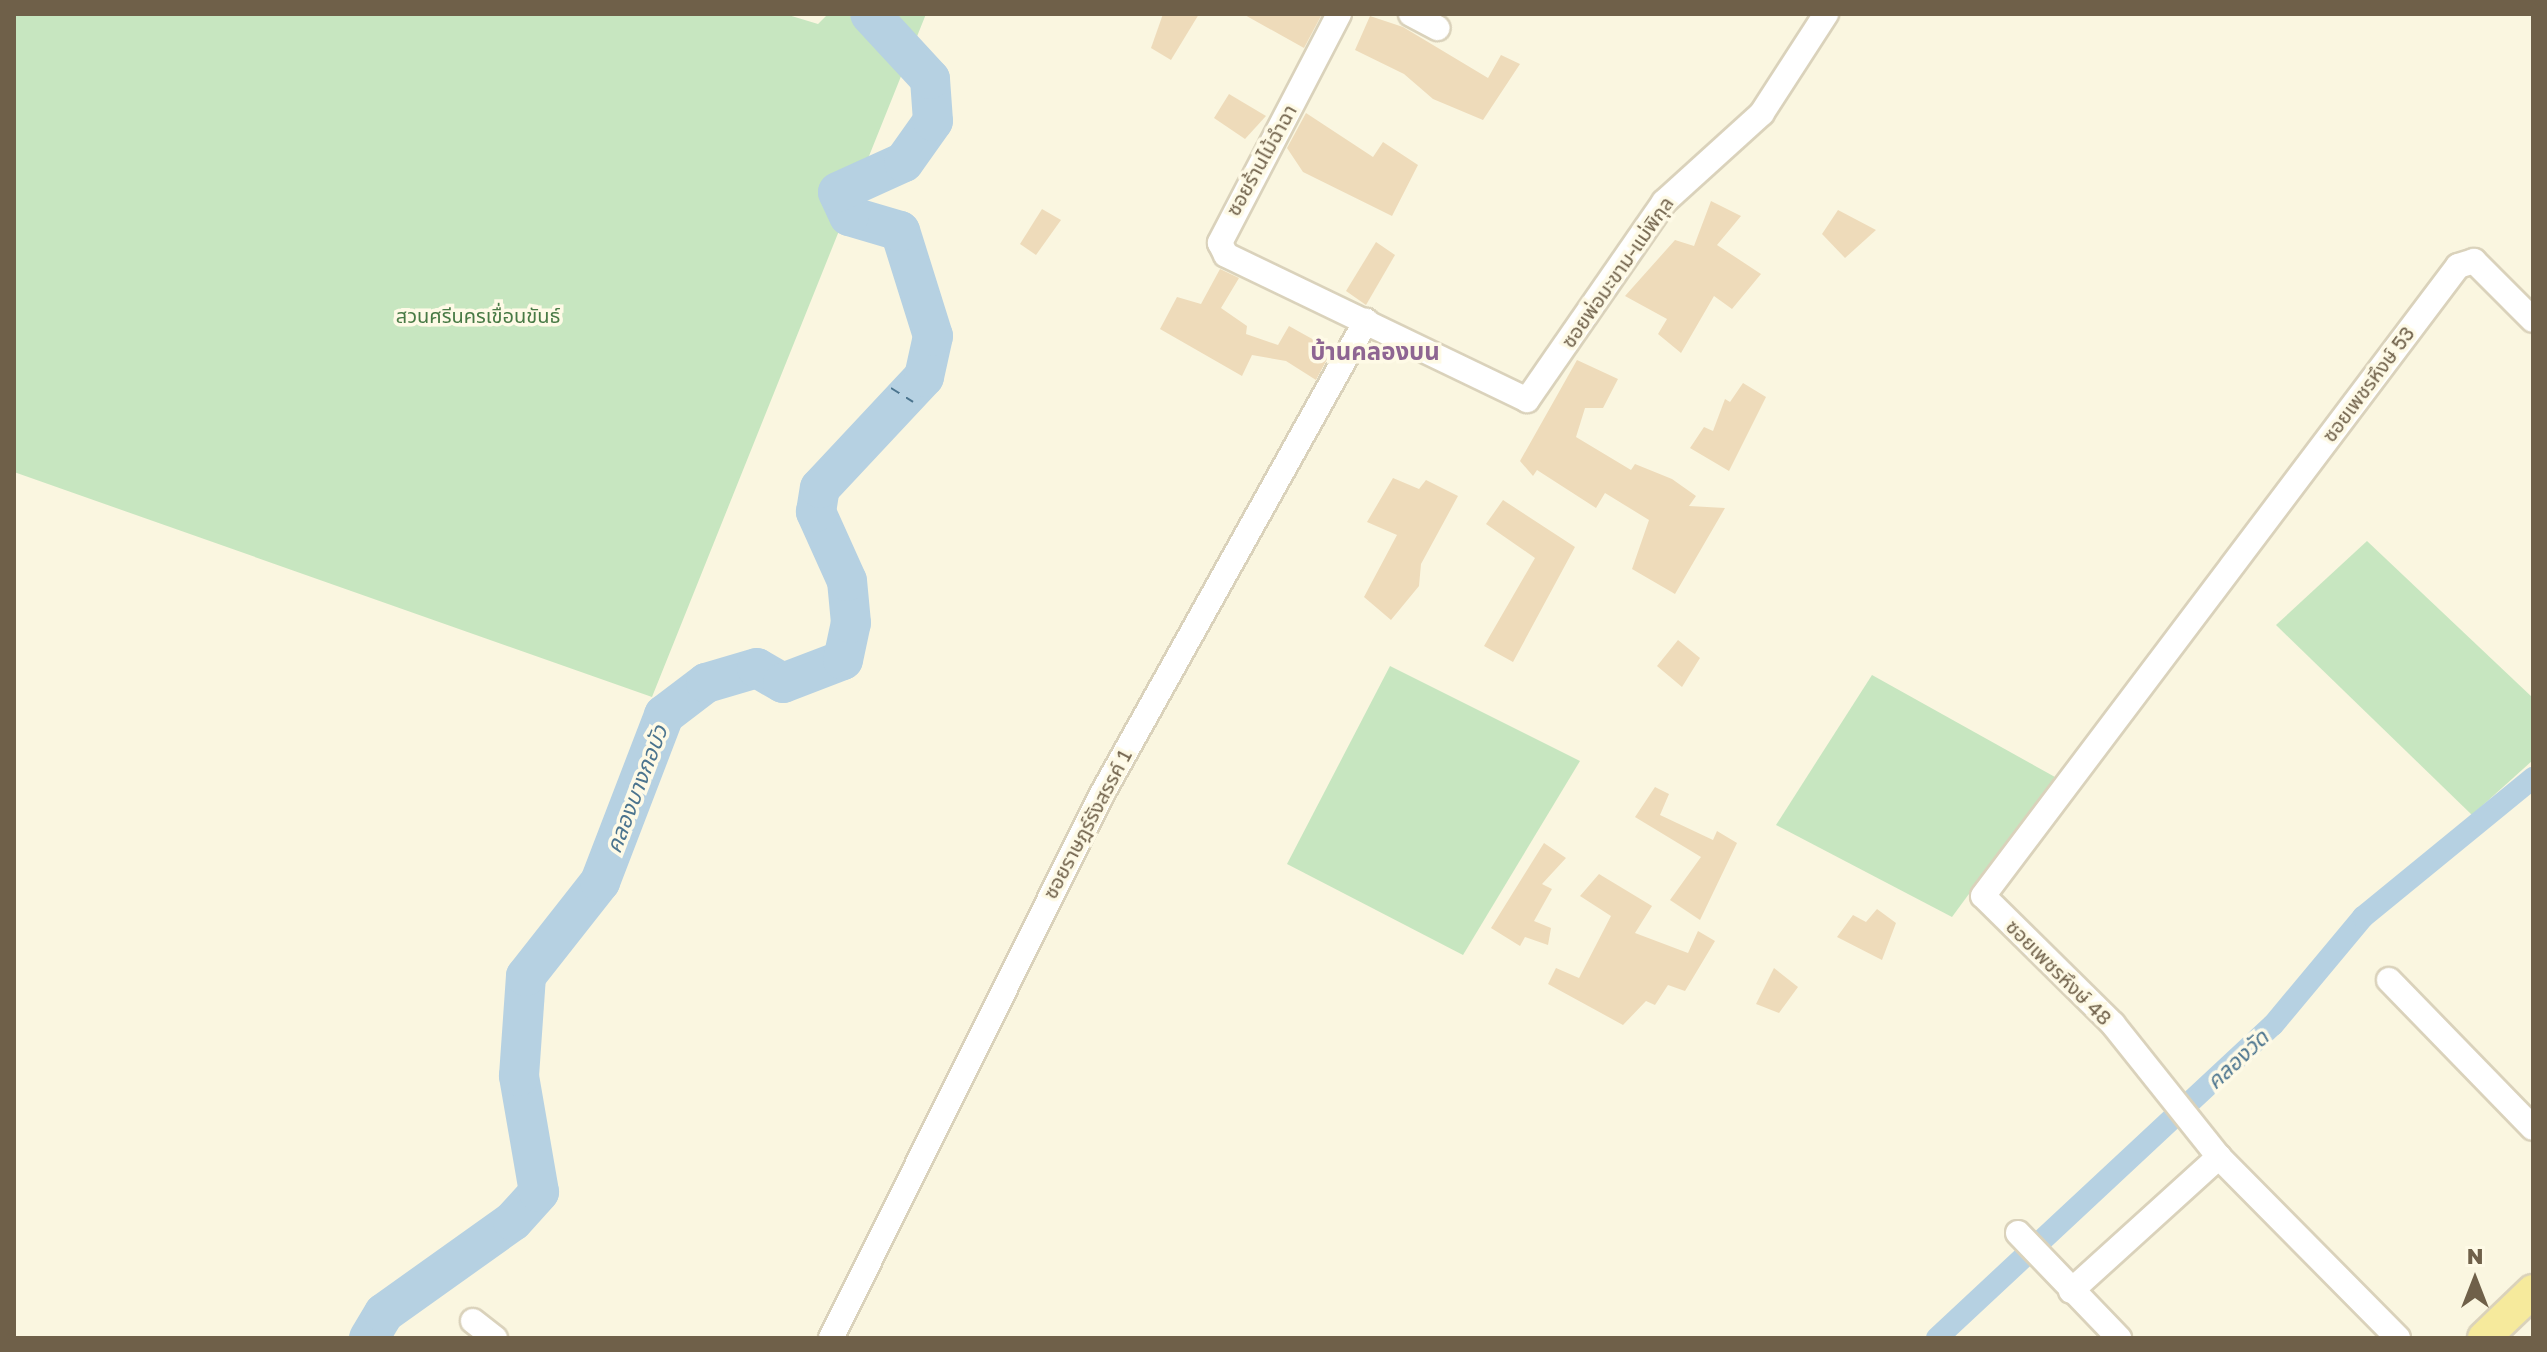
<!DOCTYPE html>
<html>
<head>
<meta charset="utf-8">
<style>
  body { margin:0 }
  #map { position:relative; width:2547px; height:1352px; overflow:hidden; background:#faf6e0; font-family:"Golos Text","Noto Sans Thai",sans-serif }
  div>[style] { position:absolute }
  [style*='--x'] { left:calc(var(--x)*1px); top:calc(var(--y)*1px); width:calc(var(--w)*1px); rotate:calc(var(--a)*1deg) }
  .green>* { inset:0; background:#c7e6c0 }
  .canal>* { height:22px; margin:-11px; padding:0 11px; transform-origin:11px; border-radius:11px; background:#b6d1e2 }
  .river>* { height:40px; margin:-20px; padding:0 20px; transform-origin:20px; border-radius:20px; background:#b6d1e2 }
  .ferry>* { height:2px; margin-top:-1px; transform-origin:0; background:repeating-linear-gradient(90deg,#4b748e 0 10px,transparent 0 18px) }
  .building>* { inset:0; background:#eedbba }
  .roads { filter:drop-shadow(2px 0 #dad2bb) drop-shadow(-2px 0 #dad2bb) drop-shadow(0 2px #dad2bb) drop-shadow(0 -2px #dad2bb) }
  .minor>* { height:24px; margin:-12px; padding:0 12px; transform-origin:12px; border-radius:12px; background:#fff }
  .major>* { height:32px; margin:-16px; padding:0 16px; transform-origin:16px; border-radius:16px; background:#f6ea9c }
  span { translate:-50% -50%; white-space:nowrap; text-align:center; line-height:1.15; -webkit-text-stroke:7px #fefae6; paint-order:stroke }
  .street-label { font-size:20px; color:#6f6049 }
  .park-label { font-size:20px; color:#487a45 }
  .water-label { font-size:22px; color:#4b748e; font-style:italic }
  .quarter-label { font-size:24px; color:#8e6592; font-weight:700 }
  .frame { position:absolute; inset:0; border:16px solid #6f6049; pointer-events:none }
  .north { position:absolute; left:2435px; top:1240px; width:80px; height:80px; -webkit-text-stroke:6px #fefae6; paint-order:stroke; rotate:0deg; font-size:22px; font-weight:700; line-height:32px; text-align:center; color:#6f6049 }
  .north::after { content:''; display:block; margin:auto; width:28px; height:36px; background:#6f6049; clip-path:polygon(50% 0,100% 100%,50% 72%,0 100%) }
</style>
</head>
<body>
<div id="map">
  <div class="green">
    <i style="clip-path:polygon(14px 14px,785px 14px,818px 24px,828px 14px,926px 14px,652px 697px,14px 472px)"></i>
    <i style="clip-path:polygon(2367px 541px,2533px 698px,2533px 760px,2472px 815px,2276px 625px)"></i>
    <i style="clip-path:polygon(1390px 666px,1580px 761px,1463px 955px,1287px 864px)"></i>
    <i style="clip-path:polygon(1872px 675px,2055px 777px,1952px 917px,1776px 825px)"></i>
  </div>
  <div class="canal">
    <i style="--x:1937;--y:1338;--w:459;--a:-43"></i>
    <i style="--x:2273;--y:1025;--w:141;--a:-50.2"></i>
    <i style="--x:2363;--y:917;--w:220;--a:-39.3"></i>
  </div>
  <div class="river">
    <i style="--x:369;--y:1338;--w:29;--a:-59"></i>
    <i style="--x:384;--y:1313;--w:158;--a:-35.5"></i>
    <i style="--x:513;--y:1221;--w:39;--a:-48"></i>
    <i style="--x:539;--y:1192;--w:118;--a:-99.8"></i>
    <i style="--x:519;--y:1076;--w:100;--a:-86"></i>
    <i style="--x:526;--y:976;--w:120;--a:-51.8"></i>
    <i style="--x:600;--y:882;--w:179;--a:-69"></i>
    <i style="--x:664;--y:715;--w:53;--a:-37.3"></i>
    <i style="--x:706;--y:683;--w:53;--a:-16.4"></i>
    <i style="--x:757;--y:668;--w:30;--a:30"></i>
    <i style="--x:783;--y:683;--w:64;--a:-21"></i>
    <i style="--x:843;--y:660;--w:38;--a:-78"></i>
    <i style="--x:851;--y:623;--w:42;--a:-95.4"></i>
    <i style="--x:847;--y:581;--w:76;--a:-114.2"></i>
    <i style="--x:816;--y:512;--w:24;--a:-81"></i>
    <i style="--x:820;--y:488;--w:152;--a:-46.9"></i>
    <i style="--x:924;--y:377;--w:42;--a:-77.6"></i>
    <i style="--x:933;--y:336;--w:110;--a:-107.4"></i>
    <i style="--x:900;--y:231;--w:53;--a:-163.6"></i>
    <i style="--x:849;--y:216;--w:26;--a:-115"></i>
    <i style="--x:838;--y:192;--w:72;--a:-24.4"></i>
    <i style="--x:904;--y:162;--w:50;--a:-54.7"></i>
    <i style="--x:933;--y:121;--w:42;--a:-94.1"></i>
    <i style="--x:930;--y:79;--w:88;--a:-132.7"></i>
  </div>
  <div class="ferry">
    <i style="--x:891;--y:388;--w:26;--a:32"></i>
  </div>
  <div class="building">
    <i style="clip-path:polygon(1163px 14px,1199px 14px,1171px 60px,1151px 48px)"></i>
    <i style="clip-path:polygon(1243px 14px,1322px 14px,1304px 48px)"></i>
    <i style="clip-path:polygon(1370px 16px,1403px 27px,1488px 78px,1501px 55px,1520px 64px,1483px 120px,1433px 99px,1404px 74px,1355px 50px)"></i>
    <i style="clip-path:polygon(1229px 94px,1266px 116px,1245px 139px,1214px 118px)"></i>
    <i style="clip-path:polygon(1306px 113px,1373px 157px,1383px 142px,1418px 165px,1392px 216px,1303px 172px,1287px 148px)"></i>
    <i style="clip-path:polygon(1711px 201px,1741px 216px,1717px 245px,1761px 274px,1732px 309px,1714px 296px,1681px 353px,1658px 334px,1667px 319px,1625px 296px,1675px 240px,1694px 246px)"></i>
    <i style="clip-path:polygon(1042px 209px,1061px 220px,1036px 255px,1020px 244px)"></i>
    <i style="clip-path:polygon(1838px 210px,1876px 230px,1845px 258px,1822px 234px)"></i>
    <i style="clip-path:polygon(1376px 242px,1395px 255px,1366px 305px,1346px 291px)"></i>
    <i style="clip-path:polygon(1220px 269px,1239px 278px,1221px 308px,1247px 326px,1246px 334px,1278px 345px,1289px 326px,1332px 350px,1316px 380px,1286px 361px,1252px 355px,1242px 376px,1160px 329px,1177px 297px,1201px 304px)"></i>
    <i style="clip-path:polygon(1577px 360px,1618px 379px,1603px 408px,1585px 408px,1576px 437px,1631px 470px,1635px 464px,1672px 479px,1696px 496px,1689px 506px,1725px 508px,1675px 594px,1632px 569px,1649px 520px,1605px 493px,1596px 508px,1537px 470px,1533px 476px,1520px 461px)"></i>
    <i style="clip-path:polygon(1743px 383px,1766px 397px,1729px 471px,1690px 448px,1704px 427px,1713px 431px,1725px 399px,1730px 402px)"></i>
    <i style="clip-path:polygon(1393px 478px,1419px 489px,1426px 480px,1458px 496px,1421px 564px,1419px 586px,1391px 620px,1364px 597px,1397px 535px,1367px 522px)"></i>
    <i style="clip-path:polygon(1503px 500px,1575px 547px,1513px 662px,1484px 646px,1535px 558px,1486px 524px)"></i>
    <i style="clip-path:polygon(1678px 640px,1700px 658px,1682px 687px,1657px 666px)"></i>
    <i style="clip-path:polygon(1655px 787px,1669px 794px,1660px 815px,1713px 840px,1717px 831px,1737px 843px,1700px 920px,1670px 900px,1701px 857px,1635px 817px)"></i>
    <i style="clip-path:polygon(1544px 843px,1566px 858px,1542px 884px,1552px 889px,1534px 921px,1551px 928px,1548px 945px,1525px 937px,1520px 946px,1491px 928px)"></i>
    <i style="clip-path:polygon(1599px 874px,1652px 906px,1635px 933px,1688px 953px,1698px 931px,1715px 941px,1685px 991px,1668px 985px,1655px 1005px,1646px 1001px,1623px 1025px,1548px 984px,1556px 968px,1579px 978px,1611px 916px,1580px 896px)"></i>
    <i style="clip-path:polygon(1877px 909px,1896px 923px,1882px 960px,1837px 937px,1853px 915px,1866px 922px)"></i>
    <i style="clip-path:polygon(1774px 968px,1798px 987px,1779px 1013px,1756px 1004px)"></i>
  </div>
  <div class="roads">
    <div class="minor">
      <i style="--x:1339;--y:14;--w:258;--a:117.5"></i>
      <i style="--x:1220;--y:243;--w:13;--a:63"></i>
      <i style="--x:1226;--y:255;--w:334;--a:25.7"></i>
      <i style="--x:1527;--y:400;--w:241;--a:-55.3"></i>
      <i style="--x:1664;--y:202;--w:132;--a:-42.2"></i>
      <i style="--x:1762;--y:113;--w:118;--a:-57.1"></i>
      <i style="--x:1411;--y:14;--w:30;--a:28"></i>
      <i style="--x:2389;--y:980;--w:206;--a:45.8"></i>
      <i style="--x:2018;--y:1233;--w:146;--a:46.1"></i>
      <i style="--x:2071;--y:1291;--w:200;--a:-42.2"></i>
      <i style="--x:473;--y:1321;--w:28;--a:38"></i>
      <i style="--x:831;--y:1338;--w:608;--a:-63.52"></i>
      <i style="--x:1102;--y:794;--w:542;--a:-60.83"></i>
      <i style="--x:2398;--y:1338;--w:255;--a:-134.7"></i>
      <i style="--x:2219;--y:1157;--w:170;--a:-128.6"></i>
      <i style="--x:2113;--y:1024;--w:182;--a:-135.4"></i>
      <i style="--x:1983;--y:896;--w:789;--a:-52.98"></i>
      <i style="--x:2458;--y:266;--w:17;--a:-17"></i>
      <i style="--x:2474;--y:261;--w:83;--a:45"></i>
    </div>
    <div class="major">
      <i style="--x:2484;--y:1338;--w:68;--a:-43.8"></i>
    </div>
  </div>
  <div class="street-label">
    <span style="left:1261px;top:160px;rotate:-61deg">ซอยร้านไม้ฉำฉา</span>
    <span style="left:1617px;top:272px;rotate:-55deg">ซอยพ่อมะขาม-แม่พิกุล</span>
    <span style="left:2368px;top:384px;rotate:-53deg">ซอยเพชรหึงษ์ 53</span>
    <span style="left:1087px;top:824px;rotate:-62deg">ซอยราษฎร์รังสรรค์ 1</span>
    <span style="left:2059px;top:972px;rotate:45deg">ซอยเพชรหึงษ์ 48</span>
  </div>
  <div class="park-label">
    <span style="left:478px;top:315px">สวนศรีนครเขื่อนขันธ์</span>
  </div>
  <div class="water-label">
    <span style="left:636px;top:789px;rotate:-69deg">คลองบางกอบัว</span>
    <span style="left:2237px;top:1059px;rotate:-43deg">คลองวัด</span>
  </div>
  <div class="quarter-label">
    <span style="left:1375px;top:351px">บ้านคลองบน</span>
  </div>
  <div class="frame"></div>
  <div class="north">N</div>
</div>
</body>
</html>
